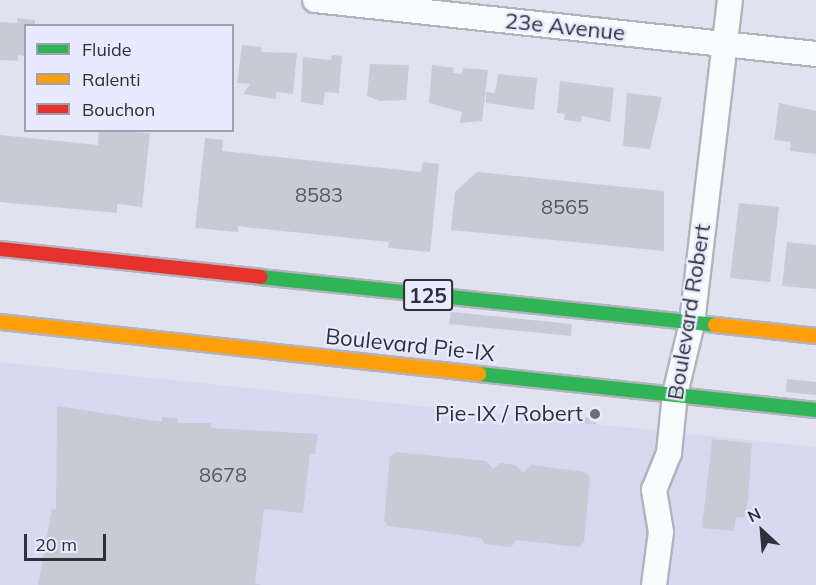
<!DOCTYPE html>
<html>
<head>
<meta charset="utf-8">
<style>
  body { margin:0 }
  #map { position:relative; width:816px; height:585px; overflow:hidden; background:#e1e2f0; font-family:Mulish,sans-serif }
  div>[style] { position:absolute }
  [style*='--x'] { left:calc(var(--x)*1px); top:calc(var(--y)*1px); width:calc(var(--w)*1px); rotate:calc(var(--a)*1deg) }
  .built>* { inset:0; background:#d7d9f1 }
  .building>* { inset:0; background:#c9cad5 }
  .roads { filter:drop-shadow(2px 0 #b2b3be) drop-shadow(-2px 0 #b2b3be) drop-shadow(0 2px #b2b3be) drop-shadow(0 -2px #b2b3be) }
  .street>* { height:24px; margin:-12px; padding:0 12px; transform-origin:12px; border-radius:12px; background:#fafbfd }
  .fast>* { height:14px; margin:-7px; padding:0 7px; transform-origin:7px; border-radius:7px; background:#30b455 }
  .slow>* { height:14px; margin:-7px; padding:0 7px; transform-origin:7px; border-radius:7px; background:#ff9f0a }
  .jam>* { height:14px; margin:-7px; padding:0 7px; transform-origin:7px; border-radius:7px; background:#e5322d }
  .dots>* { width:16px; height:16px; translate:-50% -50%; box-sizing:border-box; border:3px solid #e9eaff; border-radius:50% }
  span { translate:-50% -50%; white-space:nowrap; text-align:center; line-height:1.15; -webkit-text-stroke:4.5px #e9eaff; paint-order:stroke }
  .number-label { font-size:20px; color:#565761 }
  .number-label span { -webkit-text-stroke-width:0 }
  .shield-label span { padding:2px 4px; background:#e9eaff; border:2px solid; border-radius:4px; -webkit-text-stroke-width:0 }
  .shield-label { font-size:21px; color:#2f3039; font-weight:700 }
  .street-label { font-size:22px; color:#2f3039 }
  .poi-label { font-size:22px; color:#2f3039 }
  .right { translate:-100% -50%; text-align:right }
  .legend { position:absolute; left:24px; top:24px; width:210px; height:108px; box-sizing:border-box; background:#e9eaff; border:2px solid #9fa0b0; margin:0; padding:8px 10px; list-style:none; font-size:18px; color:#2f3039 }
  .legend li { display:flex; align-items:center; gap:12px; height:30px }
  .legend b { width:30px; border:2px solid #9fa0b0 }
  .north { position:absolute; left:732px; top:501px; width:60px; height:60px; -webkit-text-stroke:4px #e9eaff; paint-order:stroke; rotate:334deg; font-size:16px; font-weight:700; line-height:24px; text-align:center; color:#2f3039 }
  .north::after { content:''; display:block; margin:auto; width:21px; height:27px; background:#2f3039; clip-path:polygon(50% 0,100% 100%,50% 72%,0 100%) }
  .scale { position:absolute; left:24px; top:534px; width:82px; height:27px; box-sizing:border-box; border:3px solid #2f3039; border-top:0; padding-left:8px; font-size:18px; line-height:21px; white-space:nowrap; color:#2f3039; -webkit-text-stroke:4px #e9eaff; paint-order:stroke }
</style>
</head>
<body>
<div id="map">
  <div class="built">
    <i style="clip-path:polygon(0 362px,816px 447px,816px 585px,0 585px)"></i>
  </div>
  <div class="building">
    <i style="clip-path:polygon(17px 18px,35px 20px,35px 26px,26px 26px,26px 56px,18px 55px,18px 61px,0 60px,0 22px,17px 23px)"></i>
    <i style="clip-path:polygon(242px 45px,262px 47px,261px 52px,297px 53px,293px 94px,276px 92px,276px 99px,243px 94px,250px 84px,237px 83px)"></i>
    <i style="clip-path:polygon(332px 55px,342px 56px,339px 93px,325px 92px,323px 105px,301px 102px,303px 57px,331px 60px)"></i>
    <i style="clip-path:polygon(370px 64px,409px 65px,406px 100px,380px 101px,367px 96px)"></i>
    <i style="clip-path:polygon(432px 65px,454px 68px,453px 73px,462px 74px,463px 68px,488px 70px,482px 121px,460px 123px,462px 112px,429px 103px)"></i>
    <i style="clip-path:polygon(498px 74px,537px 78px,534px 110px,486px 103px,486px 92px,495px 93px)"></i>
    <i style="clip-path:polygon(560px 81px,614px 88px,610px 122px,582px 116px,581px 122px,564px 120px,565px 114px,557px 113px)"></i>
    <i style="clip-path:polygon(627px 93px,662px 97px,650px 149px,623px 146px)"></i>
    <i style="clip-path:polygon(779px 103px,816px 111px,816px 154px,790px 151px,791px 142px,774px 140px)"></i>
    <i style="clip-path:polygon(99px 130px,150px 133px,142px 207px,117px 204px,117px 213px,0 202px,0 135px,98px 145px)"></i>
    <i style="clip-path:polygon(205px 138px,223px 140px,222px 151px,421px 172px,423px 162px,439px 164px,430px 252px,388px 248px,389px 242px,253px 228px,238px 226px,238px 232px,195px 228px)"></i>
    <i style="clip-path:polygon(477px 172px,664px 191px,664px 251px,451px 230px,455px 192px)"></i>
    <i style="clip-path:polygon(739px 203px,779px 207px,770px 282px,730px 278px)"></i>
    <i style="clip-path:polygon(787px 242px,816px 245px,816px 289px,782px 286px)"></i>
    <i style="clip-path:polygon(451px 312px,572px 324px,571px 336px,449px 324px)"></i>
    <i style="clip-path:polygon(787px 379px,816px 382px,816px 395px,786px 392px)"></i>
    <i style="clip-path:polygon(57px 406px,162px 422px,162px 417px,178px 418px,178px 423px,211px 423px,211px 428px,318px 434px,315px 454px,310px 454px,303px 513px,264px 509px,255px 583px,262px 585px,38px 585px,52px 509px,56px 510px)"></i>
    <i style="clip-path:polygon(581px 417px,597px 418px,596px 424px,580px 423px)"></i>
    <i style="clip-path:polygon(712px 439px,752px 443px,748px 500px,744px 518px,736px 517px,734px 531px,702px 528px)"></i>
    <i style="clip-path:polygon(396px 452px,486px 461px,493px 469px,500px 463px,515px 465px,523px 473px,531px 465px,585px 472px,590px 477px,584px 542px,579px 547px,517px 540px,511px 547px,485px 544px,481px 538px,388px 526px,384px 520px,390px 456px)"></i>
  </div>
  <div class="roads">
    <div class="street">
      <i style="--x:315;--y:0;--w:504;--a:6.15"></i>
      <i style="--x:654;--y:585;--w:53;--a:-82.5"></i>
      <i style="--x:661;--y:532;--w:43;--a:-99.5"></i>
      <i style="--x:654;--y:490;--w:40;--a:-68"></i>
      <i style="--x:669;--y:453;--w:59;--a:-84.2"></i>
      <i style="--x:675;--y:394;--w:73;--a:-76.5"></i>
      <i style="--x:692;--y:323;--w:325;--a:-83.3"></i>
    </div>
    <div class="fast">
      <i style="--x:260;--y:277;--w:458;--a:6"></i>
      <i style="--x:479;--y:374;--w:339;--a:6.1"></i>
    </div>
    <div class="slow">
      <i style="--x:0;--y:322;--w:482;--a:6.2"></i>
      <i style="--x:715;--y:325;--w:102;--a:6.2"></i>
    </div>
    <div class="jam">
      <i style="--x:0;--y:249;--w:262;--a:6.1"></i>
    </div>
  </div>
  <div class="dots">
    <i style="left:595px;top:414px;background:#6d6e79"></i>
  </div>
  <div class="number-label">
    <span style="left:319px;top:194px">8583</span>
    <span style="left:565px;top:206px">8565</span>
    <span style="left:223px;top:474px">8678</span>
  </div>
  <div class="shield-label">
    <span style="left:428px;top:295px">125</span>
  </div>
  <div class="street-label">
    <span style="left:565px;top:27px;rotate:6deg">23e Avenue</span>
    <span style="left:689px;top:312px;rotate:-81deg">Boulevard Robert</span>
    <span style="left:410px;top:345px;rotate:6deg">Boulevard Pie-IX</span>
  </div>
  <div class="poi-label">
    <span class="right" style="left:583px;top:414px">Pie-IX / Robert</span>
  </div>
  <ul class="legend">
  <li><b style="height:8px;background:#30b455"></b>Fluide</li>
  <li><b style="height:8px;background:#ff9f0a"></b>Ralenti</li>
  <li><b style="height:8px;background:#e5322d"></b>Bouchon</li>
  </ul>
  <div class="north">N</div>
  <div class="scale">20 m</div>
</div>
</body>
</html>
